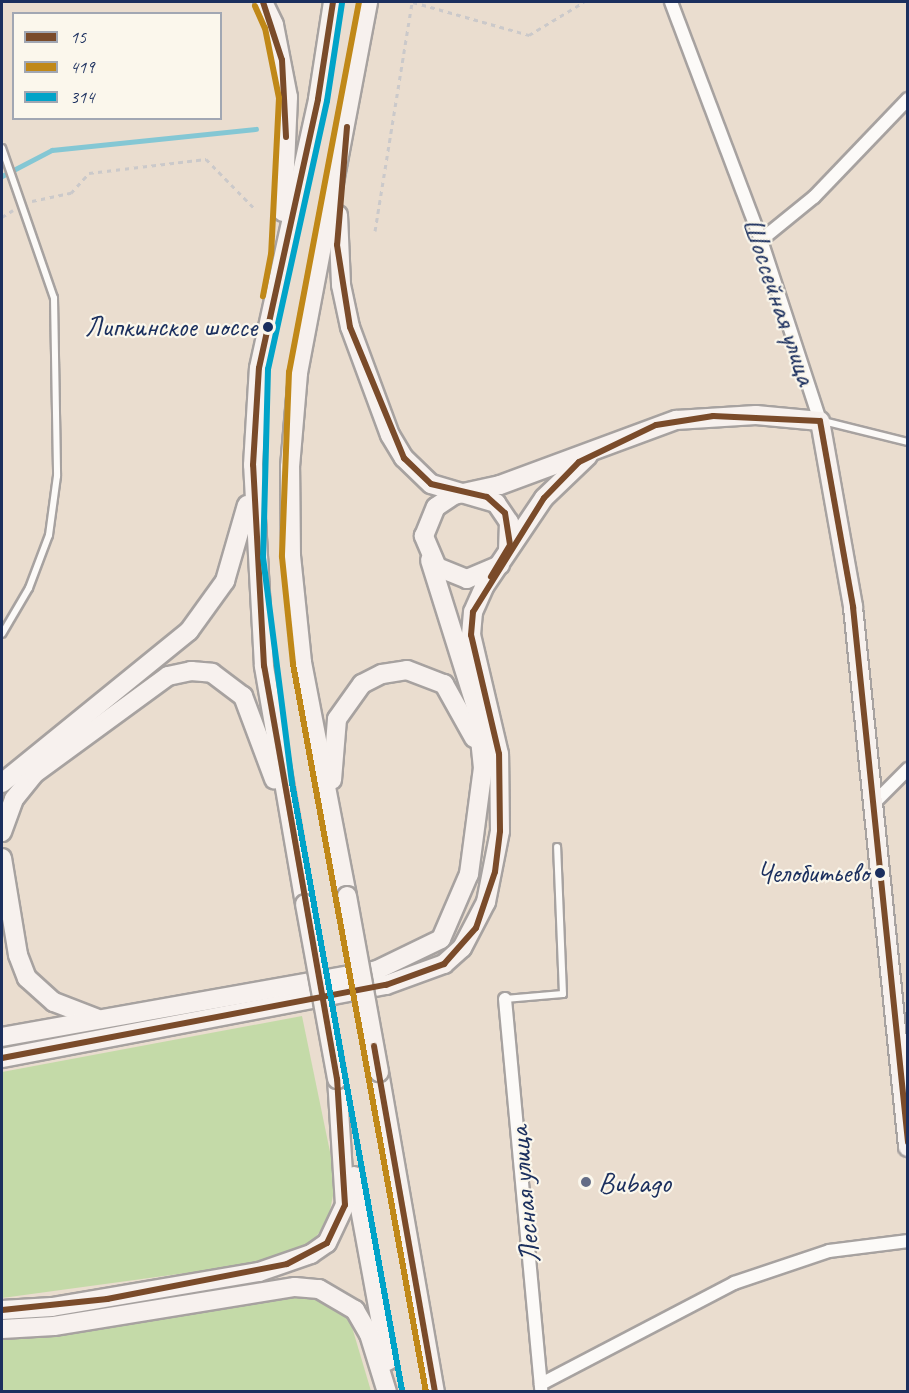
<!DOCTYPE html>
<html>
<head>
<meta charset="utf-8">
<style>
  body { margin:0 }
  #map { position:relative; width:909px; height:1393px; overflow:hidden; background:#eaddcf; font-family:Caveat,sans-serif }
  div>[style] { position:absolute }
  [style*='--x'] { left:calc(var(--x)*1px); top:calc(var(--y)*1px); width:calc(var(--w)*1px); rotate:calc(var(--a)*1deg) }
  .green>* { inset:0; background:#c4daa8 }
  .stream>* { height:4.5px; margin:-2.25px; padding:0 2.25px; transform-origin:2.25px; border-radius:2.25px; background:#84c7d4 }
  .path>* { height:3px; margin-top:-1.5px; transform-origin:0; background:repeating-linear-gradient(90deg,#cbc9ca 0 4.5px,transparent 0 9px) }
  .roads { filter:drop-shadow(2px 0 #a7a2a0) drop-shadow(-2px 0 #a7a2a0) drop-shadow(0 2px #a7a2a0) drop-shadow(0 -2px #a7a2a0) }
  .lane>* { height:6px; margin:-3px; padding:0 3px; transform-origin:3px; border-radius:3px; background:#fcfaf8 }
  .street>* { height:12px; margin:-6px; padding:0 6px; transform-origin:6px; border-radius:6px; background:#fcfaf8 }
  .secondary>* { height:18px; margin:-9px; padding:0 9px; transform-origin:9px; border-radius:9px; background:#f7f1ee }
  .bridges { filter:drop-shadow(2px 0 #a7a2a0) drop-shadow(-2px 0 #a7a2a0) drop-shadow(0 2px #a7a2a0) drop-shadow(0 -2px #a7a2a0) }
  .secondary-bridge>* { height:18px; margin:-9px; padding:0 9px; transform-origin:9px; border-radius:9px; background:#f7f1ee }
  .bus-1>* { height:6px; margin:-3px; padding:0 3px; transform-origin:3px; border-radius:3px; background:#7a4b2a }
  .bus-2>* { height:6px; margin:-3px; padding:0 3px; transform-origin:3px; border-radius:3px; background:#c08818 }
  .bus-3>* { height:6px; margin:-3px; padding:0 3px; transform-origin:3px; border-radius:3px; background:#01a3c8 }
  .dots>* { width:16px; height:16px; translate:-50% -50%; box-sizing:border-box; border:3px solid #fbf7ec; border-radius:50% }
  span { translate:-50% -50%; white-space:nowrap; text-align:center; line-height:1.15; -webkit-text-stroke:4.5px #fbf7ec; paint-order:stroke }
  .bus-label { font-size:28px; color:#1b2f5e }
  .right { translate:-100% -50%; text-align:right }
  .street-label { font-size:30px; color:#1b2f5e }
  .poi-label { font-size:30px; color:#1b2f5e }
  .left { translate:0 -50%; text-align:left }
  .frame { position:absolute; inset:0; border:3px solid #1b2f5e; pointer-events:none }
  .legend { position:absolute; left:12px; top:12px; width:210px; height:108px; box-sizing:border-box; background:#fbf7ec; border:2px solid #a1a7b3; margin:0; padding:8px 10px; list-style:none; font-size:18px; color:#1b2f5e }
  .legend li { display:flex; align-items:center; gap:12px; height:30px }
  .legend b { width:30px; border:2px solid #a1a7b3 }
</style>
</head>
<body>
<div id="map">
  <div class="green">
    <i style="clip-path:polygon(302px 1016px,336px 1181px,328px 1220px,311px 1244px,267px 1262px,2px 1298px,2px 1072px)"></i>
    <i style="clip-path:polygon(294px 1296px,327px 1300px,349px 1317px,371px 1391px,2px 1391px,2px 1334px)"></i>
  </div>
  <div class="stream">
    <i style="--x:2;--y:176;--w:56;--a:-27.5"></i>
    <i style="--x:52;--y:150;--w:205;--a:-5.9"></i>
  </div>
  <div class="path">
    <i style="--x:413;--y:2;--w:121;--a:15.9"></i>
    <i style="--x:529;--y:35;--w:64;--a:-31"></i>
    <i style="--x:32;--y:201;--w:40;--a:-12"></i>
    <i style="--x:71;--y:193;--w:27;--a:-48"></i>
    <i style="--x:89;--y:173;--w:118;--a:-6.8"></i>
    <i style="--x:206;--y:159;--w:69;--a:45.6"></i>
    <i style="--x:2;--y:217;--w:13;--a:-32"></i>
    <i style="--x:375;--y:231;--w:232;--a:-80.8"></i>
  </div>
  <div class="roads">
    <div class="lane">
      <i style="--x:2;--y:148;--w:159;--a:70.9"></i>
      <i style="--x:54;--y:298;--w:178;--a:89"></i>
      <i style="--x:57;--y:476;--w:60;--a:97.7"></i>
      <i style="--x:49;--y:535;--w:57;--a:110.7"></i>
      <i style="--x:29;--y:588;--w:53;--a:120.4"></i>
      <i style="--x:823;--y:421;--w:88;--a:13.9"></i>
      <i style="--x:505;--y:999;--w:58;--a:-4.9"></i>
      <i style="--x:563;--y:994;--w:147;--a:-92.3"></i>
    </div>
    <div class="street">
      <i style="--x:671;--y:2;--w:254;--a:69.3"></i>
      <i style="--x:761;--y:240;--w:190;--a:71.9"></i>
      <i style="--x:761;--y:240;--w:68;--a:-39.1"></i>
      <i style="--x:814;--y:197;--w:136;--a:-46.2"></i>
      <i style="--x:875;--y:802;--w:47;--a:-45"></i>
      <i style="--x:505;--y:999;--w:393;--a:84.7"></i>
      <i style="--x:541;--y:1384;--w:218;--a:-27.6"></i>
      <i style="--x:734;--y:1283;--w:100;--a:-18.6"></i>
      <i style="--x:829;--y:1251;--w:80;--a:-7.2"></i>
    </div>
    <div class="secondary">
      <i style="--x:263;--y:2;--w:25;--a:64"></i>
      <i style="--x:274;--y:25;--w:73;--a:79"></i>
      <i style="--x:288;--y:97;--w:115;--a:92.5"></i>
      <i style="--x:338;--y:215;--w:70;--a:87.5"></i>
      <i style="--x:341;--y:285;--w:43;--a:77.9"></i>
      <i style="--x:350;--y:327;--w:115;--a:69.7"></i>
      <i style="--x:390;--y:435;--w:27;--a:59"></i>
      <i style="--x:404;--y:458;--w:37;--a:44"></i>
      <i style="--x:431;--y:484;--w:68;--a:16.3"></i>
      <i style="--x:496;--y:503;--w:23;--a:56"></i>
      <i style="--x:509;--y:522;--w:28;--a:92"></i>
      <i style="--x:500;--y:565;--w:36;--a:157"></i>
      <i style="--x:467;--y:579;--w:32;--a:-158"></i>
      <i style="--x:437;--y:567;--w:34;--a:-113"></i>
      <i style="--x:424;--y:536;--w:31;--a:-68"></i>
      <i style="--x:436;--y:507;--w:22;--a:-34"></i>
      <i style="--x:454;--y:495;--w:47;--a:-12.3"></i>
      <i style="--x:500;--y:485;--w:188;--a:-20.3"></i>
      <i style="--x:676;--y:420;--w:80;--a:-3.6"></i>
      <i style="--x:756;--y:415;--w:64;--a:5.4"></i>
      <i style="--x:820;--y:421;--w:189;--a:79.9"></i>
      <i style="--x:853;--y:607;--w:543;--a:84.18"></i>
      <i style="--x:332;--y:780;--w:61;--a:-85.3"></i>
      <i style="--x:337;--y:719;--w:43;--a:-54.5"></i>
      <i style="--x:362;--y:684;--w:22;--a:-27"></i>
      <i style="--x:382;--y:674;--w:25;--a:-9"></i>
      <i style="--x:407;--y:670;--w:40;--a:21"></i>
      <i style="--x:444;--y:684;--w:62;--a:60.9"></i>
      <i style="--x:2;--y:783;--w:241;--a:-39.1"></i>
      <i style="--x:189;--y:631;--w:62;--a:-54.2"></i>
      <i style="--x:225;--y:581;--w:79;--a:-73.9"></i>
      <i style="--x:2;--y:832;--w:35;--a:-70"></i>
      <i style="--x:14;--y:799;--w:32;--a:-51"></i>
      <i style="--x:34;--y:774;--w:166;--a:-36.2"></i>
      <i style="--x:168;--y:676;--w:24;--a:-12"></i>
      <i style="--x:191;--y:671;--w:21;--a:5"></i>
      <i style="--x:212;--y:673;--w:39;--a:37"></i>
      <i style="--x:243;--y:696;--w:89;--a:69.5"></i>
      <i style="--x:2;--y:858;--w:98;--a:80.6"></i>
      <i style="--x:18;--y:955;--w:25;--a:69"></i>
      <i style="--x:27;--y:978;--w:36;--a:42"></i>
      <i style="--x:54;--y:1002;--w:45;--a:20.9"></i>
      <i style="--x:347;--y:896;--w:238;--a:-100.9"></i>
      <i style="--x:302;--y:662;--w:107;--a:-95.9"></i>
      <i style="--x:291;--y:556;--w:89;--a:-90.6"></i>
      <i style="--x:290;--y:467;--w:94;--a:-85.1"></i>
      <i style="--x:298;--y:373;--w:378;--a:-79.3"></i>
      <i style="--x:305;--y:904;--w:242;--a:-99.8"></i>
      <i style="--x:264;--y:666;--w:201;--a:-93.1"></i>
      <i style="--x:253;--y:465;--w:97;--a:-86.5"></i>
      <i style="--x:259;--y:368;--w:275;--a:-77.6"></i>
      <i style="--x:318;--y:99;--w:98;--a:-81.2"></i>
      <i style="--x:2;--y:1037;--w:381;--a:-10.1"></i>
      <i style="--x:377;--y:970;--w:71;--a:-25.8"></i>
      <i style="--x:441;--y:939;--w:71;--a:-66.7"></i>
      <i style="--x:469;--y:874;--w:107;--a:-82.5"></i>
      <i style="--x:483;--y:768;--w:58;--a:-95.9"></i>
      <i style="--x:477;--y:710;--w:157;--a:-107.4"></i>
      <i style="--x:2;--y:1058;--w:391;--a:-10.8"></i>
      <i style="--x:386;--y:985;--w:62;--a:-19.9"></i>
      <i style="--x:444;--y:964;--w:24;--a:-42"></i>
      <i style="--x:462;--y:948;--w:52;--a:-62.4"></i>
      <i style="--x:486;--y:902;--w:72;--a:-78.8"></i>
      <i style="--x:500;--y:831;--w:77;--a:-90.7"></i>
      <i style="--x:499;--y:754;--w:122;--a:-103.2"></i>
      <i style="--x:471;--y:635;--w:23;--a:-85"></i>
      <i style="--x:473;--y:612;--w:27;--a:-66"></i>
      <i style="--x:484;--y:587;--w:107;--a:-56"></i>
      <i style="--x:544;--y:498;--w:61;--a:-43.7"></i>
      <i style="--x:379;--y:1072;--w:325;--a:80.1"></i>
      <i style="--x:354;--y:1176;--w:188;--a:79.6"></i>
      <i style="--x:2;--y:1310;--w:50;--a:-3.4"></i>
      <i style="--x:52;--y:1307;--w:210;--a:-9.6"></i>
      <i style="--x:259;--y:1272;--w:55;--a:-19.1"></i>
      <i style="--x:311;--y:1254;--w:19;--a:-35"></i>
      <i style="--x:327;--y:1243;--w:42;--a:-64.7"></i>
      <i style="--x:345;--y:1205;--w:126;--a:-93.6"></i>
      <i style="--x:2;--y:1329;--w:52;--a:-3.3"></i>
      <i style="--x:54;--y:1326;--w:244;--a:-9.2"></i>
      <i style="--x:295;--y:1287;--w:24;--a:5"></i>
      <i style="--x:319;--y:1289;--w:42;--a:30.3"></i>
      <i style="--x:355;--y:1310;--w:28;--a:60"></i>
      <i style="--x:369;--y:1334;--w:61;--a:72.8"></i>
    </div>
  </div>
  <div class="bridges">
    <div class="secondary-bridge">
      <i style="--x:347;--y:896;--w:179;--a:79.7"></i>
      <i style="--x:305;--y:904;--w:178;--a:79.6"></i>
    </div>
  </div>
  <div class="bus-1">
    <i style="--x:263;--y:2;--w:61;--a:71.9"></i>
    <i style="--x:282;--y:60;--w:77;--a:87"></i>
    <i style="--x:347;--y:127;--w:118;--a:94.8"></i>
    <i style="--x:337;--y:245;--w:83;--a:81"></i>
    <i style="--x:350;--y:327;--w:142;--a:67.6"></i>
    <i style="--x:404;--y:458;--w:37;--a:44"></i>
    <i style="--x:431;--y:484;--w:57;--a:13.1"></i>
    <i style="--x:487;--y:497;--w:24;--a:42"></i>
    <i style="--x:505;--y:513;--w:32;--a:81"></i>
    <i style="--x:510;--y:545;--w:37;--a:121"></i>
    <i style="--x:374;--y:1046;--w:351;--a:80"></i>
    <i style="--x:2;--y:1058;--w:391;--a:-10.8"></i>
    <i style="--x:386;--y:985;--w:62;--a:-19.9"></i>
    <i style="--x:444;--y:964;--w:48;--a:-48.4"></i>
    <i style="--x:476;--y:928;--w:59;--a:-71.3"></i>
    <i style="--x:495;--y:872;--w:41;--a:-83"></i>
    <i style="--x:500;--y:831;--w:77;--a:-90.7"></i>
    <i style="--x:499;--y:754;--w:122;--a:-103.2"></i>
    <i style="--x:471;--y:635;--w:23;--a:-85"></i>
    <i style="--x:473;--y:612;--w:134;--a:-58.1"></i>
    <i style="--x:544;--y:498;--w:50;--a:-45.8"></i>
    <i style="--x:579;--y:462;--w:85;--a:-25.7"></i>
    <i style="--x:656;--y:425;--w:58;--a:-9"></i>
    <i style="--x:713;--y:416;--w:107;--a:2.7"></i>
    <i style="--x:820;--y:421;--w:189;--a:79.9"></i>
    <i style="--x:853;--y:607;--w:538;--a:84.13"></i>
    <i style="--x:2;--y:1310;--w:106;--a:-6"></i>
    <i style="--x:107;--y:1299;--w:183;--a:-11"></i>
    <i style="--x:287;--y:1264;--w:45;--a:-27.7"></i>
    <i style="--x:327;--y:1243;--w:42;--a:-64.7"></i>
    <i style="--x:345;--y:1205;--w:126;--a:-93.6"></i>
    <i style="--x:337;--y:1079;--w:419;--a:-100"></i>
    <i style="--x:264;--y:666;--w:201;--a:-93.1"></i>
    <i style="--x:253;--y:465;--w:97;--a:-86.5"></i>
    <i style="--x:259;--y:368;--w:275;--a:-77.6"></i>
    <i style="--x:318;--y:99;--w:98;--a:-81.2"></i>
  </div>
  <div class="bus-2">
    <i style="--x:359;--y:2;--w:377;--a:100.7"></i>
    <i style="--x:289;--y:372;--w:185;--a:92.2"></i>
    <i style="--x:282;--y:557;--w:108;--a:84.1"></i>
    <i style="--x:293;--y:664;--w:740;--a:79.65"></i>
    <i style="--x:255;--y:6;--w:24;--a:66"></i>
    <i style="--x:265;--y:28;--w:71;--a:78.7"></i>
    <i style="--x:279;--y:98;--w:156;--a:92.9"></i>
    <i style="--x:271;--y:254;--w:43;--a:100.8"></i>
  </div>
  <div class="bus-3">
    <i style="--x:342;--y:3;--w:99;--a:98.7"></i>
    <i style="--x:327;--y:101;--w:274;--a:102.4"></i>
    <i style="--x:268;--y:369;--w:188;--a:91.5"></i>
    <i style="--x:263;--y:557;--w:228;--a:82.7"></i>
    <i style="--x:292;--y:783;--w:617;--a:79.73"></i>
  </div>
  <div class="dots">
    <i style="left:268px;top:327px;background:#1b2f5e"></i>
    <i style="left:880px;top:873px;background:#1b2f5e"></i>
    <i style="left:586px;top:1182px;background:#636c86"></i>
  </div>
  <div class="bus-label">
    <span class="right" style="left:257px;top:327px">Липкинское шоссе</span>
    <span class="right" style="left:869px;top:873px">Челобитьево</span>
  </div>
  <div class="street-label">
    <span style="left:780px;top:301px;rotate:71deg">Шоссейная улица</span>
    <span style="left:524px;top:1195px;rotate:-95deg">Лесная улица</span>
  </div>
  <div class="poi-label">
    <span class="left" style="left:598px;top:1182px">Bubago</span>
  </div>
  <div class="frame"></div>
  <ul class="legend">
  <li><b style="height:8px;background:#7a4b2a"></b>15</li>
  <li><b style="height:8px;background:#c08818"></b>419</li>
  <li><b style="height:8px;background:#01a3c8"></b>314</li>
  </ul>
</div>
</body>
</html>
